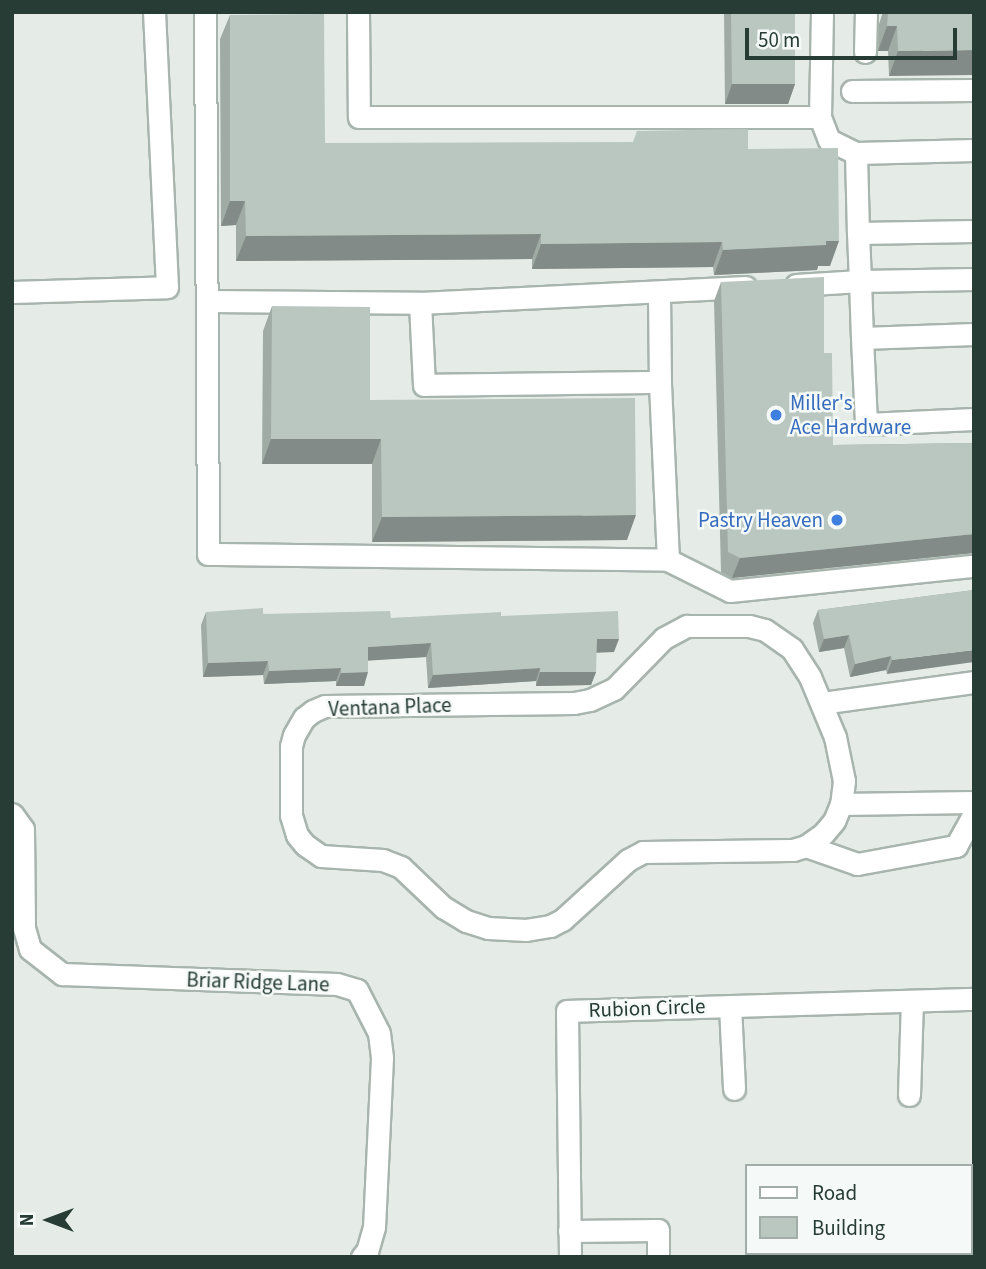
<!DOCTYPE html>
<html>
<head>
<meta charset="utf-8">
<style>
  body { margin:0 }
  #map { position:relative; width:986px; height:1269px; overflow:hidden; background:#e5ece8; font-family:"Source Sans 3",sans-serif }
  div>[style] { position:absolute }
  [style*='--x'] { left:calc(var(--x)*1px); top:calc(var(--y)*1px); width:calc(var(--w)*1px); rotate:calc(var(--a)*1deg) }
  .roads { filter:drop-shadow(2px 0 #a8b4ae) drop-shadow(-2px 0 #a8b4ae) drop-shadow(0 2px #a8b4ae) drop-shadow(0 -2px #a8b4ae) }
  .minor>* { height:21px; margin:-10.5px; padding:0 10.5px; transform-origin:10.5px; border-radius:10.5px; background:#fff }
  .wall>* { inset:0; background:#a0aba6 }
  .shaded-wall>* { inset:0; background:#828b87 }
  .building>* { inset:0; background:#bac7c1 }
  .dots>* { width:19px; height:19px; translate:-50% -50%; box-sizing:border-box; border:4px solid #f5f9f7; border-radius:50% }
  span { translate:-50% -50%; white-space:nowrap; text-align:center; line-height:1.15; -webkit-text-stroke:5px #f5f9f7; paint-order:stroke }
  .shop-label { font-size:21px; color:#366cbe }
  .left { translate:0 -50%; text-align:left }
  .right { translate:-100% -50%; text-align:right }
  .street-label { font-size:21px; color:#263c34 }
  .frame { position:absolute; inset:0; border:14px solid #263c34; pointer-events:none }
  .legend { position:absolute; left:745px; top:1164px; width:228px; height:91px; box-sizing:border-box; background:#f5f9f7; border:2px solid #a2ada9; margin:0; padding:9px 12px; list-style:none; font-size:21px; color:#263c34 }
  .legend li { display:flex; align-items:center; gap:14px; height:35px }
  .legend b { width:35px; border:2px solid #a2ada9 }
  .north { position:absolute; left:14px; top:1185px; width:70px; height:70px; -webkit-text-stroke:5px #f5f9f7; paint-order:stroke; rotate:270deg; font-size:19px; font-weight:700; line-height:28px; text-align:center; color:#263c34 }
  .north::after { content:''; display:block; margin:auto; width:24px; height:32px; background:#263c34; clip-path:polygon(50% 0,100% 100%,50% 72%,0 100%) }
  .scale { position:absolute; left:745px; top:28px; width:212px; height:32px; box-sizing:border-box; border:4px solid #263c34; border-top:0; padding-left:9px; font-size:21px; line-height:24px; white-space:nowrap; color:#263c34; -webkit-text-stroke:5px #f5f9f7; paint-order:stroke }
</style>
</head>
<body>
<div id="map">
  <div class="roads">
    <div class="minor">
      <i style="--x:205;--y:12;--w:542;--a:89.68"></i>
      <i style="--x:208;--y:554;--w:460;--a:0.7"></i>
      <i style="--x:668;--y:560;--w:178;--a:-92.6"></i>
      <i style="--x:660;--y:382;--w:236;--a:179.3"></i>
      <i style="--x:424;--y:385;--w:82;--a:-92.8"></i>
      <i style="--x:420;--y:303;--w:326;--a:-2.8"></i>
      <i style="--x:358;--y:12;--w:105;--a:89.5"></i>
      <i style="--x:359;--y:117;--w:461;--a:0"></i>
      <i style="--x:822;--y:12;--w:105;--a:91.1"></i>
      <i style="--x:820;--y:117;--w:25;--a:69"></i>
      <i style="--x:829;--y:140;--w:30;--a:26"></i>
      <i style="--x:865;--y:52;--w:40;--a:-88.6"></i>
      <i style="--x:852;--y:91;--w:122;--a:-0.5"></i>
      <i style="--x:974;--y:150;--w:118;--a:178.5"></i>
      <i style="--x:856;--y:153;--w:80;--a:88.6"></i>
      <i style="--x:858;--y:233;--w:116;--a:-1"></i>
      <i style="--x:858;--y:233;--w:48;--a:87.6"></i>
      <i style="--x:860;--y:281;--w:114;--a:-1"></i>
      <i style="--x:796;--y:285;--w:64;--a:-3.6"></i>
      <i style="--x:860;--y:281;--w:57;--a:88"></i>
      <i style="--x:12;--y:292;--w:155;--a:-1.8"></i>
      <i style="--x:167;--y:287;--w:275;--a:-92.7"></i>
      <i style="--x:659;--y:292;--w:90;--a:89.4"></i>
      <i style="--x:209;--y:301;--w:211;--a:0.5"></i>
      <i style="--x:974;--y:334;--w:112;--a:178"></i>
      <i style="--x:862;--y:338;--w:86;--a:87.3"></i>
      <i style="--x:866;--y:424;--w:108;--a:-2.7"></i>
      <i style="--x:668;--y:560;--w:69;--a:26.6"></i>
      <i style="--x:730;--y:591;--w:245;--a:-5.9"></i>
      <i style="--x:687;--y:626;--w:62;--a:0"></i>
      <i style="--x:749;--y:626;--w:16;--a:14"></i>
      <i style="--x:765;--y:630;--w:33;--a:35"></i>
      <i style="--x:792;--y:649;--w:33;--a:57"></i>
      <i style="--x:810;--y:677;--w:65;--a:67.4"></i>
      <i style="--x:835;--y:737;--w:45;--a:78.4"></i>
      <i style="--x:844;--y:781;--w:23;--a:97"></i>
      <i style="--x:841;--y:804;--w:18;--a:112"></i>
      <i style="--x:834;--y:821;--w:17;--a:130"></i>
      <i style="--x:823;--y:834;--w:21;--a:145"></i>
      <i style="--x:806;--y:846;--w:14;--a:163"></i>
      <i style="--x:793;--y:850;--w:150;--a:179.2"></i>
      <i style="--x:643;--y:852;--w:17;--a:152"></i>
      <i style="--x:628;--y:860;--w:89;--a:137.7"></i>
      <i style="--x:562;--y:920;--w:13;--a:153"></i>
      <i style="--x:550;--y:926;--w:24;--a:171"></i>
      <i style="--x:526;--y:930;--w:38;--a:-177"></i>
      <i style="--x:488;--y:928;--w:23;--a:-162"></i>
      <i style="--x:466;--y:921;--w:26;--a:-149"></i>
      <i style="--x:444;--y:908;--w:59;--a:-136.4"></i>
      <i style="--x:401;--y:867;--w:19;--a:-159"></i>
      <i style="--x:383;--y:860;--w:62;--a:-176.3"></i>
      <i style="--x:321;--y:856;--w:19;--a:-145"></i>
      <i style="--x:305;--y:845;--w:13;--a:-129"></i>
      <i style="--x:297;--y:835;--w:21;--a:-107"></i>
      <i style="--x:291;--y:815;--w:69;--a:-90"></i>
      <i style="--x:291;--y:746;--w:11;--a:-75"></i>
      <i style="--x:294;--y:735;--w:20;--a:-60"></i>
      <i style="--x:304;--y:718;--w:11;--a:-38"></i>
      <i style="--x:313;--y:711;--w:13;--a:-23"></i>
      <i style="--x:325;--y:706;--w:249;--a:-0.7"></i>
      <i style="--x:574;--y:703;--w:16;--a:-11"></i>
      <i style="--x:590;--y:700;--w:26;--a:-25"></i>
      <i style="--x:614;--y:689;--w:71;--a:-45.6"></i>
      <i style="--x:664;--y:638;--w:26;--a:-28"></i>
      <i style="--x:822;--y:703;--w:153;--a:-7.9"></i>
      <i style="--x:841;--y:804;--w:133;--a:-0.9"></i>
      <i style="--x:12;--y:814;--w:19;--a:54"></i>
      <i style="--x:23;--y:829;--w:99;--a:89.4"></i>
      <i style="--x:24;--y:928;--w:22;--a:74"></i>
      <i style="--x:30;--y:949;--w:41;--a:38"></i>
      <i style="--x:62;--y:974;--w:275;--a:2.1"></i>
      <i style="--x:337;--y:984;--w:21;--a:17"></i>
      <i style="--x:357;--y:990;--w:48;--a:62.9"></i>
      <i style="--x:379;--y:1033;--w:25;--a:83"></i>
      <i style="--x:382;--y:1058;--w:169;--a:92.7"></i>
      <i style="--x:374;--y:1227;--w:25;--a:106"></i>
      <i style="--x:367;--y:1251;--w:8;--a:130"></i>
      <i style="--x:806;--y:846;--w:54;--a:19.4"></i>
      <i style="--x:857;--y:864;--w:101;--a:-10.3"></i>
      <i style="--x:956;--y:846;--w:38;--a:-61"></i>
      <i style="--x:730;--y:1006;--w:83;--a:87.2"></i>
      <i style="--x:909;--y:1095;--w:94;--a:-88.2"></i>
      <i style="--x:569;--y:1231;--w:89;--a:-0.6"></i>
      <i style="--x:658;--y:1230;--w:27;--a:90"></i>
      <i style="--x:805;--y:1253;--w:4;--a:90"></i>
      <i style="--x:570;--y:1257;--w:246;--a:-90.7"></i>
      <i style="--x:567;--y:1011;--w:407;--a:-1.7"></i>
    </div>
  </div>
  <div class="wall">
    <i style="clip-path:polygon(724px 12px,795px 12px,795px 84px,788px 104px,725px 104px)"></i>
    <i style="clip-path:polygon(883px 12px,974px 12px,889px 76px,888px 51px,878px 51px,879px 24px)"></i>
    <i style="clip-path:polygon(230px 15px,325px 143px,748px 149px,830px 266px,818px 266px,817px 270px,714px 275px,713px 267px,532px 269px,532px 259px,236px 261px,236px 225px,221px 226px,220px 39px)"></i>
    <i style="clip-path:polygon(721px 282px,824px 353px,833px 445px,974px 443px,974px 553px,732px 578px,721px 572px,714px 301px)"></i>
    <i style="clip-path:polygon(272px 306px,370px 400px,627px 540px,372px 542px,372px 464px,262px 464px,263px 331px)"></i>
    <i style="clip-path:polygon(974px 590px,887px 674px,886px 670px,850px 677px,844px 648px,819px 652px,813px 623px,818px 610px)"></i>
    <i style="clip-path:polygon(206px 612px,391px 618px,501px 616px,614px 652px,596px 652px,596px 672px,591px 685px,536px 686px,536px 681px,428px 688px,426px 657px,368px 660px,364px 686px,336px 686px,336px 681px,264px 684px,263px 675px,203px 677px,201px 625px)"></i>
  </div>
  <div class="shaded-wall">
    <i style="clip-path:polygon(887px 26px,897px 26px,888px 51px,878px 51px)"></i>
    <i style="clip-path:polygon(974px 50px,974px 75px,889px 76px,898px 51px)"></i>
    <i style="clip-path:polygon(732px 84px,795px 84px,788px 104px,725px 104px)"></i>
    <i style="clip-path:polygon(230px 201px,245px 201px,236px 225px,221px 226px)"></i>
    <i style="clip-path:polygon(541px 234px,532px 259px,236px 261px,246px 236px)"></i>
    <i style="clip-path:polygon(826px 241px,839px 241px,830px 266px,818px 266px,817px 270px,714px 275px,723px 250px)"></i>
    <i style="clip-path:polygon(722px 242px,713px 267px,532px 269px,541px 244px)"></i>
    <i style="clip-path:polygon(271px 439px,381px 439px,372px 464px,262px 464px)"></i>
    <i style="clip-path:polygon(636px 515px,627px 540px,372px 542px,382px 517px)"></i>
    <i style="clip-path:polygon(974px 534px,974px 550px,973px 553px,732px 578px,740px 558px)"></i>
    <i style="clip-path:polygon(849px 635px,844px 648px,819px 652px,824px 639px)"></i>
    <i style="clip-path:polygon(597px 639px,619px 639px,614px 652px,592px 653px)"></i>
    <i style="clip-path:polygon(431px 643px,426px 657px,363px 661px,368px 647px)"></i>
    <i style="clip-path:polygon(974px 650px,974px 662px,887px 674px,892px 660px)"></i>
    <i style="clip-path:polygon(891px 656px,886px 670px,850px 677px,855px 664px)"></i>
    <i style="clip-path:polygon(268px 661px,263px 675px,203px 677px,208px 663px)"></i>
    <i style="clip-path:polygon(341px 668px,336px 681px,264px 684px,269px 671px)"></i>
    <i style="clip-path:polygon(540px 668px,536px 681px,428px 688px,433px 675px)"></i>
    <i style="clip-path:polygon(368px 672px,364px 686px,336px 686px,341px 673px)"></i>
    <i style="clip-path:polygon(540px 672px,596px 672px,591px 685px,536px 686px)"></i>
  </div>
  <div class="building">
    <i style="clip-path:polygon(731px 12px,795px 12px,795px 84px,732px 84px)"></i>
    <i style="clip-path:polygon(888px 12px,974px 12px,974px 50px,898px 51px,897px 26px,887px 26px)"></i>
    <i style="clip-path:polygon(324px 14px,325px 143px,633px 142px,637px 131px,748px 129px,748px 149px,838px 148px,839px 241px,826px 241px,826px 245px,723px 250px,722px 242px,541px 244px,541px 234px,246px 236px,245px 201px,230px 201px,230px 15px)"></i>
    <i style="clip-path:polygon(824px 277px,824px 353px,832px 353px,833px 445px,974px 443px,974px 534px,740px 558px,728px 552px,721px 282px)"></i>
    <i style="clip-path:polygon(272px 306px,370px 307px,370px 400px,635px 398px,636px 515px,382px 517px,381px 439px,271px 439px)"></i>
    <i style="clip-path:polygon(974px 590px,974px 650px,892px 660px,891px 656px,855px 664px,849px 635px,824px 639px,818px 610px)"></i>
    <i style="clip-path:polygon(263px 608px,263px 614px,390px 611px,391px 618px,501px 612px,501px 616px,618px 611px,619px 639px,597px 639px,596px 672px,540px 672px,540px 668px,433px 675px,431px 643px,368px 647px,368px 672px,341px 673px,341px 668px,269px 671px,268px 661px,208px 663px,206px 612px)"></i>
  </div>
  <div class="dots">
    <i style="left:776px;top:415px;background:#3f7fe0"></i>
    <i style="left:837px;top:520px;background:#3f7fe0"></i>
  </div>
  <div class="shop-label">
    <span class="left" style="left:790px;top:415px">Miller's<br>Ace Hardware</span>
    <span class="right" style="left:823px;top:520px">Pastry Heaven</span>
  </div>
  <div class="street-label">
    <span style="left:390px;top:707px;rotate:-2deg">Ventana Place</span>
    <span style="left:258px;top:982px;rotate:2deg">Briar Ridge Lane</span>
    <span style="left:647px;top:1008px;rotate:-2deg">Rubion Circle</span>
  </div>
  <div class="frame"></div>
  <ul class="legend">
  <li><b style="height:9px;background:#fff"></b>Road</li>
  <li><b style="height:19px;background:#bac7c1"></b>Building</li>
  </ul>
  <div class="north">N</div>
  <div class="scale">50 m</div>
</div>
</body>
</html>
